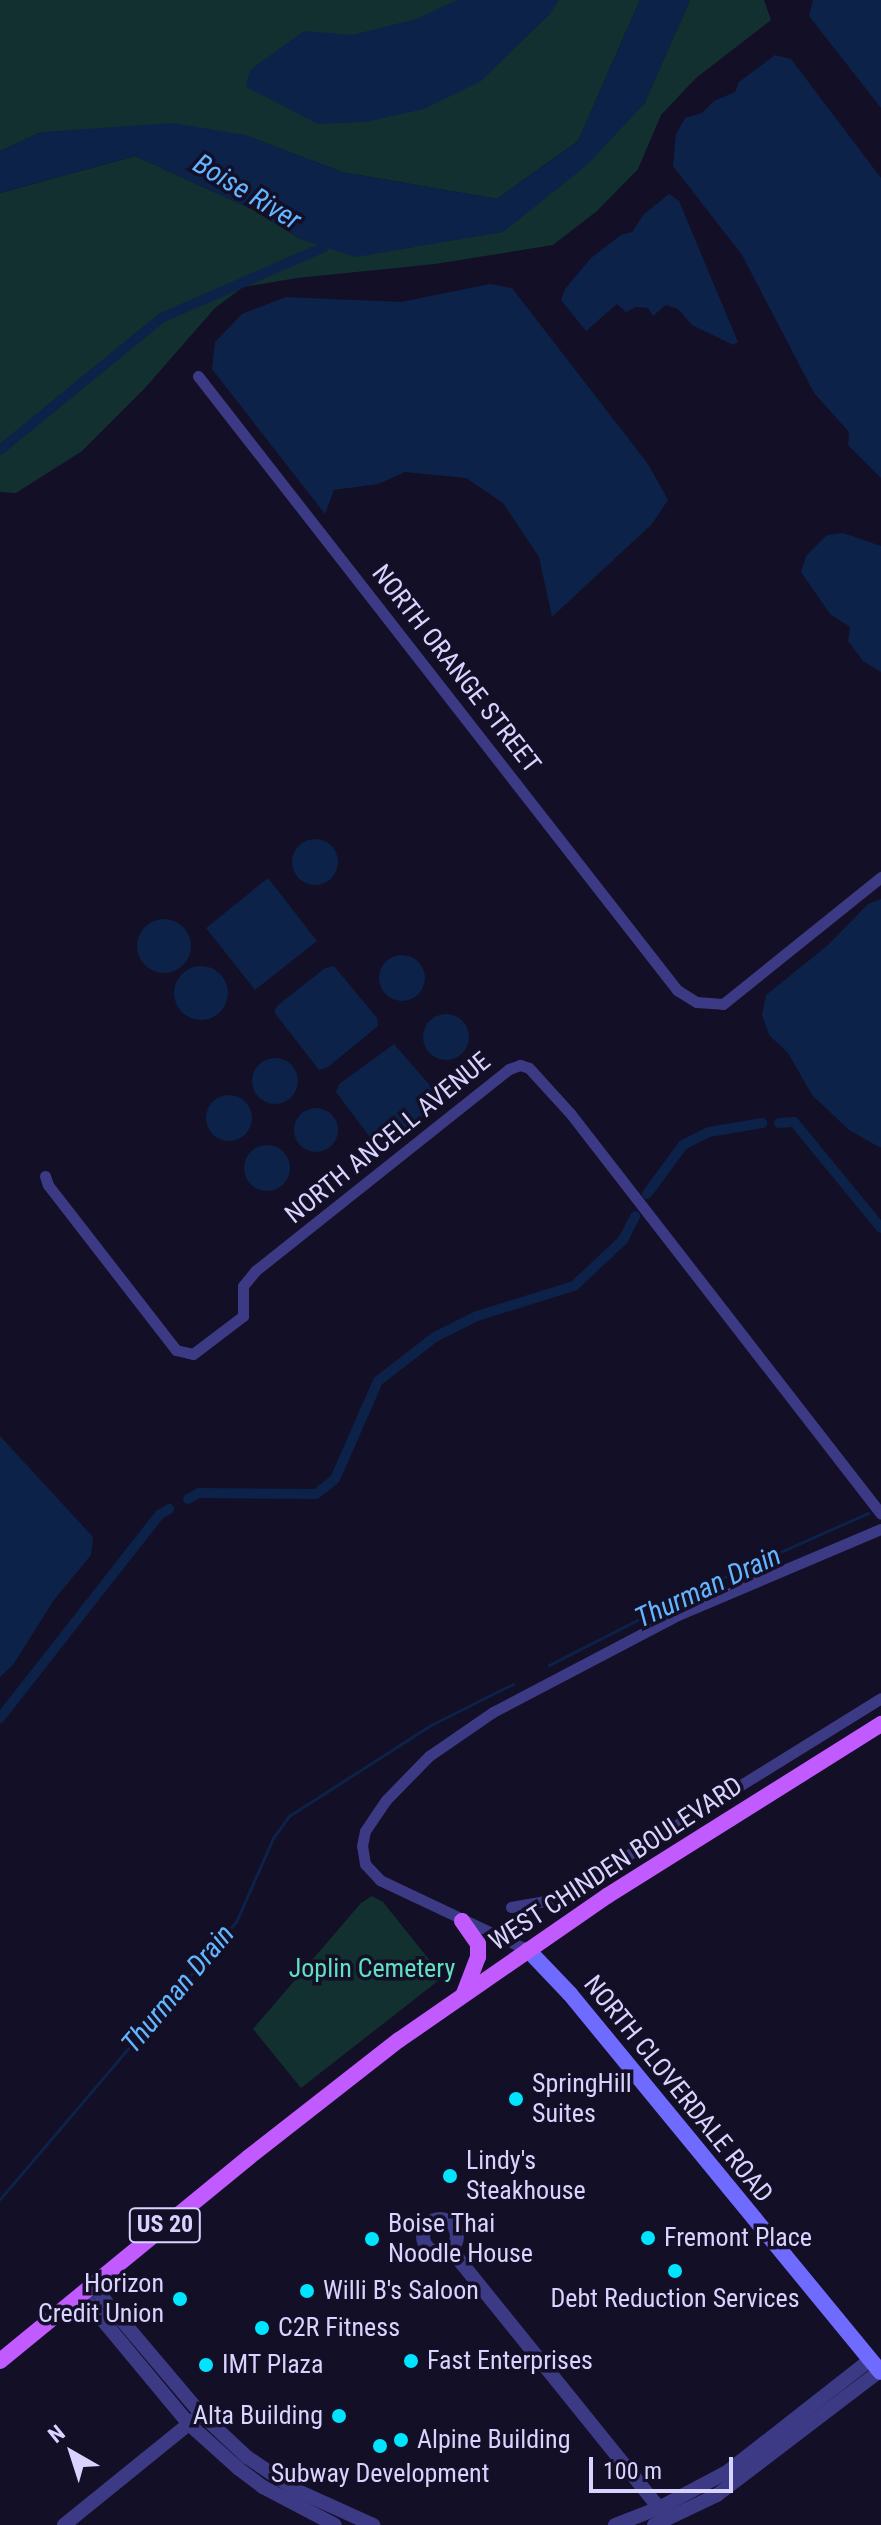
<!DOCTYPE html>
<html>
<head>
<meta charset="utf-8">
<style>
  body { margin:0 }
  #map { position:relative; width:881px; height:2525px; overflow:hidden; background:#130f26; font-family:"Roboto Condensed",sans-serif }
  div>[style] { position:absolute }
  [style*='--x'] { left:calc(var(--x)*1px); top:calc(var(--y)*1px); width:calc(var(--w)*1px); rotate:calc(var(--a)*1deg) }
  .green>* { inset:0; background:#12302f }
  .water>* { inset:0; background:#0c2248 }
  .round { border-radius:50% }
  .stream>* { height:3px; margin:-1.5px; padding:0 1.5px; transform-origin:1.5px; border-radius:1.5px; background:#0c2248 }
  .canal>* { height:10px; margin:-5px; padding:0 5px; transform-origin:5px; border-radius:5px; background:#0c2248 }
  .minor>* { height:11px; margin:-5.5px; padding:0 5.5px; transform-origin:5.5px; border-radius:5.5px; background:#3d3a85 }
  .tertiary>* { height:14px; margin:-7px; padding:0 7px; transform-origin:7px; border-radius:7px; background:#3d3a85 }
  .tertiary>.ring { margin:-7px; padding:0; box-sizing:content-box; background:none; border:14px solid #3d3a85; border-radius:50% }
  .secondary>* { height:16px; margin:-8px; padding:0 8px; transform-origin:8px; border-radius:8px; background:#6f6bff }
  .primary>* { height:16px; margin:-8px; padding:0 8px; transform-origin:8px; border-radius:8px; background:#c25bff }
  .dots>* { width:22px; height:22px; translate:-50% -50%; box-sizing:border-box; border:4px solid #130f26; border-radius:50% }
  span { translate:-50% -50%; white-space:nowrap; text-align:center; line-height:1.15; -webkit-text-stroke:7px #130f26; paint-order:stroke }
  .shield-label span { padding:2px 6px; background:#130f26; border:2px solid; border-radius:6px; -webkit-text-stroke-width:0 }
  .shield-label { font-size:24px; color:#d9d4ff; font-weight:700 }
  .street-label { font-size:26px; color:#d9d4ff }
  .park-label { font-size:26px; color:#5fe0c0 }
  .poi-label { font-size:26px; color:#d9d4ff }
  .left { translate:0 -50%; text-align:left }
  .right { translate:-100% -50%; text-align:right }
  .water-label { font-size:28px; color:#62b6ff; font-style:italic }
  .north { position:absolute; left:32px; top:2413px; width:80px; height:80px; -webkit-text-stroke:6px #130f26; paint-order:stroke; rotate:321deg; font-size:22px; font-weight:700; line-height:32px; text-align:center; color:#d9d4ff }
  .north::after { content:''; display:block; margin:auto; width:28px; height:36px; background:#d9d4ff; clip-path:polygon(50% 0,100% 100%,50% 72%,0 100%) }
  .scale { position:absolute; left:589px; top:2457px; width:144px; height:36px; box-sizing:border-box; border:4px solid #d9d4ff; border-top:0; padding-left:10px; font-size:24px; line-height:28px; white-space:nowrap; color:#d9d4ff; -webkit-text-stroke:6px #130f26; paint-order:stroke }
</style>
</head>
<body>
<div id="map">
  <div class="green">
    <i style="clip-path:polygon(0 0,640px 0,578px 141px,497px 199px,342px 172px,245px 135px,42px 132px,0 151px)"></i>
    <i style="clip-path:polygon(690px 0,764px 0,771px 20px,696px 78px,661px 115px,638px 169px,597px 211px,553px 245px,435px 264px,297px 278px,243px 287px,215px 308px,145px 388px,82px 451px,16px 493px,0 492px,0 193px,135px 156px,256px 211px,300px 239px,503px 232px,644px 104px)"></i>
    <i style="clip-path:polygon(372px 1896px,383px 1902px,443px 1977px,301px 2088px,253px 2029px,361px 1903px)"></i>
  </div>
  <div class="water">
    <i style="clip-path:polygon(457px 0,559px 0,550px 14px,481px 81px,424px 109px,365px 122px,318px 124px,246px 87px,250px 70px,304px 31px,352px 35px,416px 19px)"></i>
    <i style="clip-path:polygon(640px 0,690px 0,644px 104px,587px 165px,503px 232px,356px 257px,300px 239px,256px 211px,135px 156px,0 193px,0 151px,42px 132px,173px 123px,245px 135px,342px 172px,497px 199px,578px 141px)"></i>
    <i style="clip-path:polygon(813px 0,881px 0,881px 108px,809px 16px)"></i>
    <i style="clip-path:polygon(775px 55px,791px 59px,881px 178px,881px 478px,848px 445px,849px 432px,814px 393px,742px 255px,673px 166px,676px 134px,685px 118px,702px 113px,714px 101px,735px 92px,739px 82px)"></i>
    <i style="clip-path:polygon(669px 194px,679px 201px,738px 342px,733px 345px,692px 325px,678px 309px,666px 305px,653px 316px,648px 308px,636px 307px,626px 312px,617px 304px,586px 331px,561px 300px,565px 289px,591px 258px,621px 235px,632px 232px,644px 214px)"></i>
    <i style="clip-path:polygon(490px 284px,512px 288px,648px 464px,668px 500px,652px 524px,552px 617px,539px 557px,503px 503px,466px 478px,405px 472px,378px 484px,334px 490px,325px 514px,212px 369px,215px 342px,242px 314px,286px 297px,401px 302px)"></i>
    <i style="clip-path:polygon(843px 533px,881px 546px,881px 672px,863px 661px,848px 641px,850px 627px,830px 614px,801px 572px,806px 556px,827px 535px)"></i>
    <i class="round" style="left:292px;top:839px;width:46px;height:46px"></i>
    <i style="clip-path:polygon(268px 878px,317px 941px,255px 990px,206px 928px)"></i>
    <i style="clip-path:polygon(881px 899px,881px 1147px,879px 1147px,849px 1130px,812px 1095px,788px 1053px,769px 1035px,762px 1015px,766px 995px,828px 945px,868px 904px)"></i>
    <i class="round" style="left:137px;top:919px;width:54px;height:54px"></i>
    <i class="round" style="left:379px;top:955px;width:46px;height:46px"></i>
    <i class="round" style="left:174px;top:966px;width:54px;height:54px"></i>
    <i style="clip-path:polygon(334px 966px,377px 1018px,378px 1026px,328px 1067px,319px 1070px,274px 1012px,278px 1005px,325px 968px)"></i>
    <i class="round" style="left:423px;top:1014px;width:46px;height:46px"></i>
    <i style="clip-path:polygon(394px 1044px,435px 1091px,440px 1104px,382px 1147px,375px 1144px,336px 1092px,339px 1084px)"></i>
    <i class="round" style="left:252px;top:1058px;width:46px;height:46px"></i>
    <i class="round" style="left:206px;top:1095px;width:46px;height:46px"></i>
    <i class="round" style="left:294px;top:1108px;width:44px;height:44px"></i>
    <i class="round" style="left:244px;top:1145px;width:46px;height:46px"></i>
    <i style="clip-path:polygon(0 1436px,93px 1537px,91px 1555px,54px 1600px,13px 1665px,0 1677px)"></i>
  </div>
  <div class="stream">
    <i style="--x:549;--y:1665;--w:174;--a:-27"></i>
    <i style="--x:704;--y:1586;--w:180;--a:-24"></i>
    <i style="--x:0;--y:2199;--w:364;--a:-49.6"></i>
    <i style="--x:236;--y:1922;--w:92;--a:-66.2"></i>
    <i style="--x:273;--y:1838;--w:27;--a:-54"></i>
    <i style="--x:289;--y:1816;--w:169;--a:-32.7"></i>
    <i style="--x:431;--y:1725;--w:92;--a:-26.6"></i>
  </div>
  <div class="canal">
    <i style="--x:0;--y:450;--w:208;--a:-39.3"></i>
    <i style="--x:161;--y:318;--w:178;--a:-23.5"></i>
    <i style="--x:779;--y:1123;--w:15;--a:-4"></i>
    <i style="--x:794;--y:1122;--w:137;--a:50.6"></i>
    <i style="--x:647;--y:1194;--w:61;--a:-53.7"></i>
    <i style="--x:683;--y:1145;--w:29;--a:-27"></i>
    <i style="--x:709;--y:1132;--w:54;--a:-9.6"></i>
    <i style="--x:188;--y:1499;--w:13;--a:-29"></i>
    <i style="--x:199;--y:1493;--w:117;--a:0.5"></i>
    <i style="--x:316;--y:1494;--w:24;--a:-38"></i>
    <i style="--x:335;--y:1479;--w:107;--a:-66.3"></i>
    <i style="--x:378;--y:1381;--w:72;--a:-37.7"></i>
    <i style="--x:435;--y:1337;--w:47;--a:-26.6"></i>
    <i style="--x:477;--y:1316;--w:102;--a:-17.2"></i>
    <i style="--x:574;--y:1286;--w:67;--a:-43.2"></i>
    <i style="--x:623;--y:1240;--w:27;--a:-63"></i>
    <i style="--x:0;--y:1718;--w:258;--a:-51.9"></i>
    <i style="--x:159;--y:1515;--w:12;--a:-31"></i>
  </div>
  <div class="minor">
    <i style="--x:198;--y:376;--w:779;--a:52.04"></i>
    <i style="--x:677;--y:990;--w:22;--a:32"></i>
    <i style="--x:696;--y:1002;--w:27;--a:4"></i>
    <i style="--x:723;--y:1004;--w:203;--a:-38.8"></i>
    <i style="--x:45;--y:1176;--w:9;--a:72"></i>
    <i style="--x:48;--y:1185;--w:209;--a:52.2"></i>
    <i style="--x:176;--y:1350;--w:17;--a:13"></i>
    <i style="--x:193;--y:1354;--w:63;--a:-37.2"></i>
    <i style="--x:243;--y:1316;--w:30;--a:-90"></i>
    <i style="--x:243;--y:1286;--w:19;--a:-51"></i>
    <i style="--x:255;--y:1271;--w:325;--a:-38.5"></i>
    <i style="--x:509;--y:1069;--w:12;--a:-20"></i>
    <i style="--x:520;--y:1065;--w:9;--a:18"></i>
    <i style="--x:529;--y:1068;--w:61;--a:47.7"></i>
    <i style="--x:570;--y:1113;--w:507;--a:52.2"></i>
    <i style="--x:511;--y:1907;--w:47;--a:-9.9"></i>
    <i style="--x:557;--y:1899;--w:381;--a:-31.8"></i>
    <i style="--x:528;--y:1950;--w:164;--a:-154.7"></i>
    <i style="--x:380;--y:1880;--w:22;--a:-133"></i>
    <i style="--x:365;--y:1864;--w:18;--a:-99"></i>
    <i style="--x:362;--y:1846;--w:15;--a:-79"></i>
    <i style="--x:365;--y:1831;--w:37;--a:-56"></i>
    <i style="--x:386;--y:1800;--w:62;--a:-45.7"></i>
    <i style="--x:429;--y:1756;--w:78;--a:-34.5"></i>
    <i style="--x:493;--y:1712;--w:209;--a:-27.7"></i>
    <i style="--x:678;--y:1615;--w:220;--a:-23"></i>
  </div>
  <div class="tertiary">
    <i class="ring" style="left:423px;top:2219px;width:20px;height:20px"></i>
    <i style="--x:451;--y:2250;--w:331;--a:51.1"></i>
    <i style="--x:92;--y:2285;--w:169;--a:49.8"></i>
    <i style="--x:201;--y:2414;--w:63;--a:43.1"></i>
    <i style="--x:247;--y:2457;--w:59;--a:34"></i>
    <i style="--x:296;--y:2490;--w:85;--a:24.4"></i>
    <i style="--x:81;--y:2294;--w:169;--a:50.3"></i>
    <i style="--x:189;--y:2424;--w:67;--a:42"></i>
    <i style="--x:239;--y:2469;--w:30;--a:37"></i>
    <i style="--x:263;--y:2487;--w:81;--a:27.8"></i>
    <i style="--x:64;--y:2525;--w:169;--a:-39"></i>
    <i style="--x:615;--y:2525;--w:47;--a:-21.1"></i>
    <i style="--x:659;--y:2508;--w:77;--a:-27.9"></i>
    <i style="--x:727;--y:2472;--w:182;--a:-38.1"></i>
    <i style="--x:654;--y:2525;--w:70;--a:-25.5"></i>
    <i style="--x:717;--y:2495;--w:205;--a:-37.3"></i>
  </div>
  <div class="secondary">
    <i style="--x:528;--y:1950;--w:61;--a:46.3"></i>
    <i style="--x:570;--y:1994;--w:489;--a:50.6"></i>
  </div>
  <div class="primary">
    <i style="--x:462;--y:1921;--w:28;--a:55"></i>
    <i style="--x:478;--y:1944;--w:13;--a:90"></i>
    <i style="--x:478;--y:1957;--w:40;--a:111"></i>
    <i style="--x:0;--y:2361;--w:322;--a:-39.3"></i>
    <i style="--x:249;--y:2157;--w:190;--a:-38"></i>
    <i style="--x:399;--y:2040;--w:253;--a:-34.7"></i>
    <i style="--x:607;--y:1896;--w:324;--a:-32.1"></i>
  </div>
  <div class="dots">
    <i style="left:516px;top:2099px;background:#00e5ff"></i>
    <i style="left:450px;top:2176px;background:#00e5ff"></i>
    <i style="left:648px;top:2238px;background:#00e5ff"></i>
    <i style="left:372px;top:2239px;background:#00e5ff"></i>
    <i style="left:675px;top:2271px;background:#00e5ff"></i>
    <i style="left:307px;top:2291px;background:#00e5ff"></i>
    <i style="left:180px;top:2299px;background:#00e5ff"></i>
    <i style="left:262px;top:2328px;background:#00e5ff"></i>
    <i style="left:411px;top:2361px;background:#00e5ff"></i>
    <i style="left:206px;top:2365px;background:#00e5ff"></i>
    <i style="left:339px;top:2416px;background:#00e5ff"></i>
    <i style="left:401px;top:2440px;background:#00e5ff"></i>
    <i style="left:380px;top:2446px;background:#00e5ff"></i>
  </div>
  <div class="shield-label">
    <span style="left:165px;top:2225px">US 20</span>
  </div>
  <div class="street-label">
    <span style="left:456px;top:669px;rotate:52deg">NORTH ORANGE STREET</span>
    <span style="left:388px;top:1138px;rotate:-39deg">NORTH ANCELL AVENUE</span>
    <span style="left:616px;top:1864px;rotate:-33deg">WEST CHINDEN BOULEVARD</span>
    <span style="left:678px;top:2089px;rotate:51deg">NORTH CLOVERDALE ROAD</span>
  </div>
  <div class="park-label">
    <span style="left:372px;top:1969px">Joplin Cemetery</span>
  </div>
  <div class="poi-label">
    <span class="left" style="left:532px;top:2099px">SpringHill<br>Suites</span>
    <span class="left" style="left:466px;top:2176px">Lindy's<br>Steakhouse</span>
    <span class="left" style="left:388px;top:2239px">Boise Thai<br>Noodle House</span>
    <span class="left" style="left:664px;top:2238px">Fremont Place</span>
    <span class="right" style="left:164px;top:2299px">Horizon<br>Credit Union</span>
    <span class="left" style="left:323px;top:2291px">Willi B's Saloon</span>
    <span style="left:675px;top:2299px">Debt Reduction Services</span>
    <span class="left" style="left:278px;top:2328px">C2R Fitness</span>
    <span class="left" style="left:427px;top:2361px">Fast Enterprises</span>
    <span class="left" style="left:222px;top:2365px">IMT Plaza</span>
    <span class="right" style="left:323px;top:2416px">Alta Building</span>
    <span class="left" style="left:417px;top:2440px">Alpine Building</span>
    <span style="left:380px;top:2474px">Subway Development</span>
  </div>
  <div class="water-label">
    <span style="left:247px;top:192px;rotate:31deg">Boise River</span>
    <span style="left:708px;top:1587px;rotate:-25deg">Thurman Drain</span>
    <span style="left:178px;top:1989px;rotate:-50deg">Thurman Drain</span>
  </div>
  <div class="north">N</div>
  <div class="scale">100 m</div>
</div>
</body>
</html>
